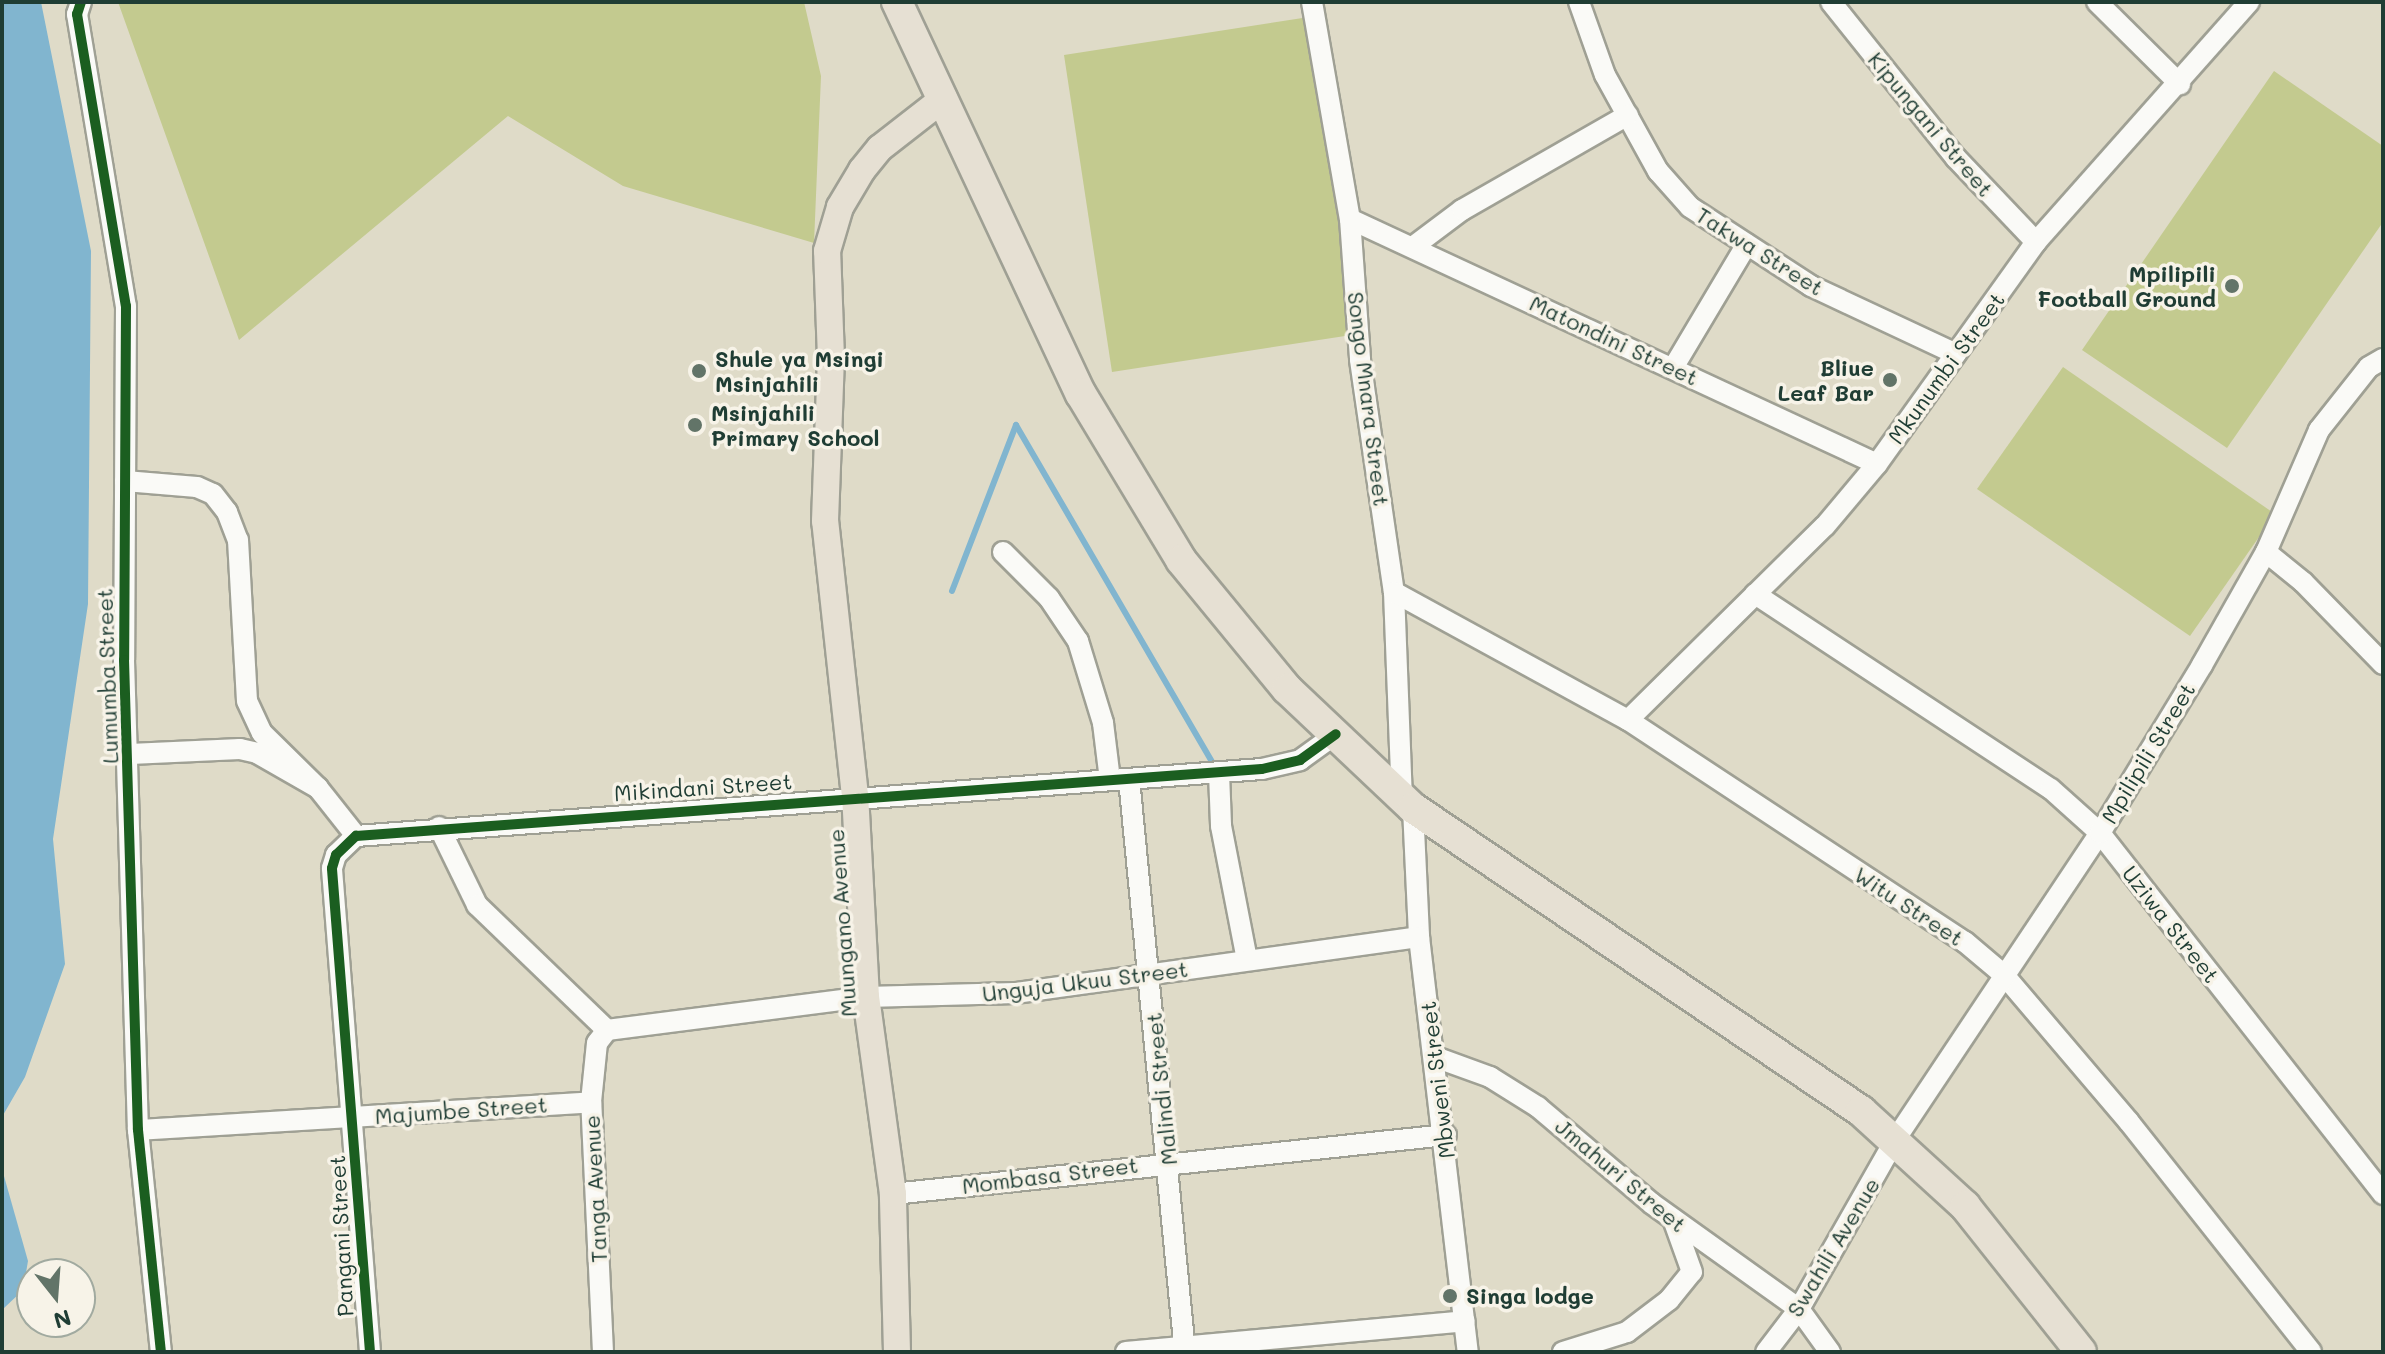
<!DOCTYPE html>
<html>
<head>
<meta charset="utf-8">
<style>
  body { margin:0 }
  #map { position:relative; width:2385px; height:1354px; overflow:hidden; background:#dfdbc8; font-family:Mali,sans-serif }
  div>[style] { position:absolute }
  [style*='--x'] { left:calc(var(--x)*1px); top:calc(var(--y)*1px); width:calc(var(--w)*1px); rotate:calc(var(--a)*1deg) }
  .green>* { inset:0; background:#c3ca8f }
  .water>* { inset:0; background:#81b5cf }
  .stream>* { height:6px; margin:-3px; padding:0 3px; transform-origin:3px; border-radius:3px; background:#81b5cf }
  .roads { filter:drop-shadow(2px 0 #9fa094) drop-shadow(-2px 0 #9fa094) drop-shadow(0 2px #9fa094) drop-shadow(0 -2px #9fa094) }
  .minor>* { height:20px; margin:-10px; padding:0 10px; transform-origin:10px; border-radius:10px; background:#fafaf7 }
  .major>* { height:26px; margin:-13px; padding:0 13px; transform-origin:13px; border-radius:13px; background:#e6e0d3 }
  .highway>* { height:30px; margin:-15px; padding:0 15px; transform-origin:15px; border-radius:15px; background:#e6e0d3 }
  .cycleway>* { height:10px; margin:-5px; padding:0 5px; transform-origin:5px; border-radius:5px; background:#1b5e20 }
  .dots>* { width:22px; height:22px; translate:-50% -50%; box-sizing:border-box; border:4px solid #f7f3e8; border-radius:50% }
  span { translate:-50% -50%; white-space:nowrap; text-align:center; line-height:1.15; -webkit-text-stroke:7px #f7f3e8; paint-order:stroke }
  .street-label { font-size:22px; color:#1f3d34 }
  .poi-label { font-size:22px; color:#1f3d34; font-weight:700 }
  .right { translate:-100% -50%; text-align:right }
  .left { translate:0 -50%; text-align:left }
  .frame { position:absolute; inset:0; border:4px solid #1f3d34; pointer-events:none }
  .north { position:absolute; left:16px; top:1258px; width:80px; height:80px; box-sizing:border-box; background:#f7f3e8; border:2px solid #a1aaa0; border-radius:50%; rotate:163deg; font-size:22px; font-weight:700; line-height:32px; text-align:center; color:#1f3d34 }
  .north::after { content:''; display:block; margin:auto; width:28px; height:36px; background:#627468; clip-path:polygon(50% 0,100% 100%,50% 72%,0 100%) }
</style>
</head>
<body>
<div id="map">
  <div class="green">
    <i style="clip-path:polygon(118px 2px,804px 2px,821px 76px,814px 243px,623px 186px,508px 116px,239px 340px)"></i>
    <i style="clip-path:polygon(1309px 17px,1358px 334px,1112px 372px,1064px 55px)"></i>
    <i style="clip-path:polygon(2274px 71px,2383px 146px,2383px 222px,2227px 448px,2082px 350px)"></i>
    <i style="clip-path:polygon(2063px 367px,2275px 514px,2190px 636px,1977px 489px)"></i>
  </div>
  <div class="water">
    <i style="clip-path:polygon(2px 2px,41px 2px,91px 251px,88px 604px,53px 839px,65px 964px,25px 1077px,2px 1117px)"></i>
    <i style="clip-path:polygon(2px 1169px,28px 1261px,23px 1290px,2px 1310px)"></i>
  </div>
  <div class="stream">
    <i style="--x:1016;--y:425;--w:396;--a:59.8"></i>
    <i style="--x:952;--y:591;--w:178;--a:-68.9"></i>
  </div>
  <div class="roads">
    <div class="minor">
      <i style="--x:81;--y:2;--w:13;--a:108"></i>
      <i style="--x:77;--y:14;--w:296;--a:80.5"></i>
      <i style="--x:126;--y:306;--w:354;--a:90.3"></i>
      <i style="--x:124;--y:660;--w:470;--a:88.3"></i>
      <i style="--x:138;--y:1130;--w:223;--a:84.1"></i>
      <i style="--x:1312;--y:2;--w:220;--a:80.1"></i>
      <i style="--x:1350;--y:219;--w:141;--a:85.9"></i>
      <i style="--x:1360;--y:360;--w:234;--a:81.7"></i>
      <i style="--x:1394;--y:592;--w:207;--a:87.8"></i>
      <i style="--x:1579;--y:2;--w:77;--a:70.4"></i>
      <i style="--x:1605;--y:75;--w:110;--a:61.1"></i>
      <i style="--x:1658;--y:171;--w:48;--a:48.4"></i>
      <i style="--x:1690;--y:207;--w:145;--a:33.1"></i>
      <i style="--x:1811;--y:286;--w:160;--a:25.1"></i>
      <i style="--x:1831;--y:2;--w:200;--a:51.3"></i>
      <i style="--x:1956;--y:158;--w:116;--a:46.4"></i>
      <i style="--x:2097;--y:2;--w:117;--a:44.7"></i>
      <i style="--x:1350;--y:219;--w:581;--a:24.93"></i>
      <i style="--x:1414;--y:246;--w:60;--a:-36.9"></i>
      <i style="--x:1462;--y:210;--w:191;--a:-29.8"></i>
      <i style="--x:1673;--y:368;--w:144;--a:-59.2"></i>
      <i style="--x:125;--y:481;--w:72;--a:4.8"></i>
      <i style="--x:197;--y:487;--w:17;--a:24"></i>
      <i style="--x:213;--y:494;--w:23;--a:52"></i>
      <i style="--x:227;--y:512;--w:30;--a:69"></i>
      <i style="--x:238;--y:540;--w:161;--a:86.8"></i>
      <i style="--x:247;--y:701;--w:35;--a:65"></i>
      <i style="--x:262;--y:733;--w:78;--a:44.5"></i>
      <i style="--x:1003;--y:552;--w:65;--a:45"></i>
      <i style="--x:1049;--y:598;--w:52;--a:56"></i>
      <i style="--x:1078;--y:641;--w:86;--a:73"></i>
      <i style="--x:1103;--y:723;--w:57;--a:83"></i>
      <i style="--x:2266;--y:552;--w:48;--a:39"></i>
      <i style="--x:2303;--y:582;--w:115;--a:45.7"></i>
      <i style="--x:1394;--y:592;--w:267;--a:28.7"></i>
      <i style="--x:1628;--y:720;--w:404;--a:33.4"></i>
      <i style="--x:1965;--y:942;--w:51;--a:40.2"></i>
      <i style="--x:2004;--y:975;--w:193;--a:49.6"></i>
      <i style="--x:2129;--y:1122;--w:293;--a:51.6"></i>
      <i style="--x:1755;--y:594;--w:354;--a:33.4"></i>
      <i style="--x:2051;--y:789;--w:66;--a:41.9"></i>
      <i style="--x:2100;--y:833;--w:459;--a:51.9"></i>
      <i style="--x:1628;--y:720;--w:276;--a:-44.6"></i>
      <i style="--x:1825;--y:526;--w:81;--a:-50"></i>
      <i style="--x:1877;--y:464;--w:273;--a:-54.4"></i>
      <i style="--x:2036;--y:242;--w:321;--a:-48.4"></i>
      <i style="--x:130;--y:754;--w:110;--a:-2.6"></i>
      <i style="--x:240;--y:749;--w:17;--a:13"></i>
      <i style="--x:257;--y:753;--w:70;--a:29.8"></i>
      <i style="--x:318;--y:788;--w:61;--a:51.6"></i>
      <i style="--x:1219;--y:773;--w:53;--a:87.8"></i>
      <i style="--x:1221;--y:826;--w:136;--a:79"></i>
      <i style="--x:1129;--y:779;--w:576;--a:84.42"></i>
      <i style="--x:1413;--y:808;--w:129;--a:87.3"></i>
      <i style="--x:1419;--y:937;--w:418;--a:83.3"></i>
      <i style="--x:439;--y:827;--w:87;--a:64"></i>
      <i style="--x:477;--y:905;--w:180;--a:43.9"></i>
      <i style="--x:607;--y:1030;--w:261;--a:-7.3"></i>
      <i style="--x:866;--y:997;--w:150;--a:-1.5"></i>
      <i style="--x:1016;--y:993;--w:407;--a:-7.9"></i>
      <i style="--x:1435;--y:1057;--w:59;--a:20"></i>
      <i style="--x:1490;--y:1077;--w:57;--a:32"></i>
      <i style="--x:1538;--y:1107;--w:148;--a:40.3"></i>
      <i style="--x:1651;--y:1203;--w:182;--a:35.6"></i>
      <i style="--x:1799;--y:1309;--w:53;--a:54.2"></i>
      <i style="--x:138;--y:1130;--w:454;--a:-3.5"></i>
      <i style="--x:893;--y:1194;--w:556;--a:-6.09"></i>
      <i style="--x:370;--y:1352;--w:485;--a:-94.5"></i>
      <i style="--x:332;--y:868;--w:14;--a:-73"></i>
      <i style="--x:336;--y:855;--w:28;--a:-44"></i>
      <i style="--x:356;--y:836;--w:908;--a:-4.23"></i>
      <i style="--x:1262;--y:769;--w:39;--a:-13"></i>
      <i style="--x:1300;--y:760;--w:44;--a:-35.8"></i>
      <i style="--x:603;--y:1352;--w:250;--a:-92.7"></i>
      <i style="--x:591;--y:1102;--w:59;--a:-84.2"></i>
      <i style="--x:597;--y:1043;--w:16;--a:-52"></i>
      <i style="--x:1126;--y:1352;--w:340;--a:-5.2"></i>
      <i style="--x:1563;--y:1352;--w:67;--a:-17.4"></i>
      <i style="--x:1627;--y:1332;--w:53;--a:-37.3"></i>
      <i style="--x:1669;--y:1300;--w:36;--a:-51"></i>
      <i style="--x:1692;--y:1272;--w:56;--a:-109.7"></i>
      <i style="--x:1766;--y:1352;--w:54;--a:-52.5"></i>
      <i style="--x:1799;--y:1309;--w:194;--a:-60.4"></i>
      <i style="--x:1895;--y:1140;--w:369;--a:-56.3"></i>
      <i style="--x:2100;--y:833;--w:197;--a:-58.7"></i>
      <i style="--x:2202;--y:665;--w:130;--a:-60.5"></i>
      <i style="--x:2266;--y:552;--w:133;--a:-66.5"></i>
      <i style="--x:2319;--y:430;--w:80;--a:-51.6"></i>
      <i style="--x:2369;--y:367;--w:16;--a:-30"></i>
    </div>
    <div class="major">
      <i style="--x:897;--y:1352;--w:158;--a:-91.5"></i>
      <i style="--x:893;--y:1194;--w:199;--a:-97.8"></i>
      <i style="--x:866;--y:997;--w:201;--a:-93.1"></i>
      <i style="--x:855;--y:796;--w:277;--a:-96.2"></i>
      <i style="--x:825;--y:521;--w:163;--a:-87.9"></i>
      <i style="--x:831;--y:358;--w:107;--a:-92.1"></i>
      <i style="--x:827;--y:251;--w:46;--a:-73.5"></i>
      <i style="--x:840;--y:207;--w:43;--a:-59.3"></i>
      <i style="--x:862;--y:170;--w:28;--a:-51"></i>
      <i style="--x:880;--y:148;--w:81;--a:-38"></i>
    </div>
    <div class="highway">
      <i style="--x:897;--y:2;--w:433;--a:64.9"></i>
      <i style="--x:1081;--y:394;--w:194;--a:58.9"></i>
      <i style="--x:1181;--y:560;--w:167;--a:50.6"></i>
      <i style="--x:1287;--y:689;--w:173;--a:43.4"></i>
      <i style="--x:1413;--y:808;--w:541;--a:34.07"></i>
      <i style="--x:1861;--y:1111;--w:141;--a:42.4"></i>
      <i style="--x:1965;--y:1206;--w:186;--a:51.5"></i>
    </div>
  </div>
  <div class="cycleway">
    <i style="--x:81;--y:2;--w:13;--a:108"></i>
    <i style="--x:77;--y:14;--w:296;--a:80.5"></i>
    <i style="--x:126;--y:306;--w:354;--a:90.3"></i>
    <i style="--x:124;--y:660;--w:470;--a:88.3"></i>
    <i style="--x:138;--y:1130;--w:223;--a:84.1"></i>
    <i style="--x:370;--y:1352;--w:485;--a:-94.5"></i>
    <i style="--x:332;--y:868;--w:14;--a:-73"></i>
    <i style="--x:336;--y:855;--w:28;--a:-44"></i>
    <i style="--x:356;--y:836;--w:908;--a:-4.23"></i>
    <i style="--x:1262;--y:769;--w:39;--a:-13"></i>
    <i style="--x:1300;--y:760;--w:44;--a:-35.8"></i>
  </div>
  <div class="dots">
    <i style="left:2232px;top:286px;background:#627468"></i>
    <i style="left:699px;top:371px;background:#627468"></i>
    <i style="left:1890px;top:380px;background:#627468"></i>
    <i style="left:695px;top:425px;background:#627468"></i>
    <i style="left:1450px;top:1296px;background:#627468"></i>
  </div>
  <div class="street-label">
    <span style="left:1931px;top:124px;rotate:50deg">Kipungani Street</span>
    <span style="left:1760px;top:251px;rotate:32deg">Takwa Street</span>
    <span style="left:1614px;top:340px;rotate:25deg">Matondini Street</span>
    <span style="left:1946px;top:368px;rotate:-54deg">Mkunumbi Street</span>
    <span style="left:1369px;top:399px;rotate:83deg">Songo Mnara Street</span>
    <span style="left:107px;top:676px;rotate:-92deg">Lumumba Street</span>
    <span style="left:2148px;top:753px;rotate:-59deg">Mpilipili Street</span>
    <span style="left:703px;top:787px;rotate:-4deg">Mikindani Street</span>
    <span style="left:1909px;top:906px;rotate:33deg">Witu Street</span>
    <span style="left:842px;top:923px;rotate:-94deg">Muungano Avenue</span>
    <span style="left:2171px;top:924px;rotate:52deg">Uziwa Street</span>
    <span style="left:1085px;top:981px;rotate:-7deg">Unguja Ukuu Street</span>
    <span style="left:1437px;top:1080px;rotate:-97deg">Mbweni Street</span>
    <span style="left:1161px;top:1089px;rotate:-96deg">Malindi Street</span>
    <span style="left:461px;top:1110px;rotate:-4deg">Majumbe Street</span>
    <span style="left:1050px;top:1175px;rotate:-7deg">Mombasa Street</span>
    <span style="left:1621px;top:1175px;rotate:40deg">Jmahuri Street</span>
    <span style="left:595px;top:1189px;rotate:-93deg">Tanga Avenue</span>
    <span style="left:341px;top:1236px;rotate:-93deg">Pangani Street</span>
    <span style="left:1833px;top:1247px;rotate:-59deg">Swahili Avenue</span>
  </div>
  <div class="poi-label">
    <span class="right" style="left:2216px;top:286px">Mpilipili<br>Football Ground</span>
    <span class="left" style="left:715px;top:371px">Shule ya Msingi<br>Msinjahili</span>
    <span class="right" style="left:1874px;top:380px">Bliue<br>Leaf Bar</span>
    <span class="left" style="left:711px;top:425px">Msinjahili<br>Primary School</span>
    <span class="left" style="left:1466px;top:1296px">Singa lodge</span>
  </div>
  <div class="frame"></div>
  <div class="north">N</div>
</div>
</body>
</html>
